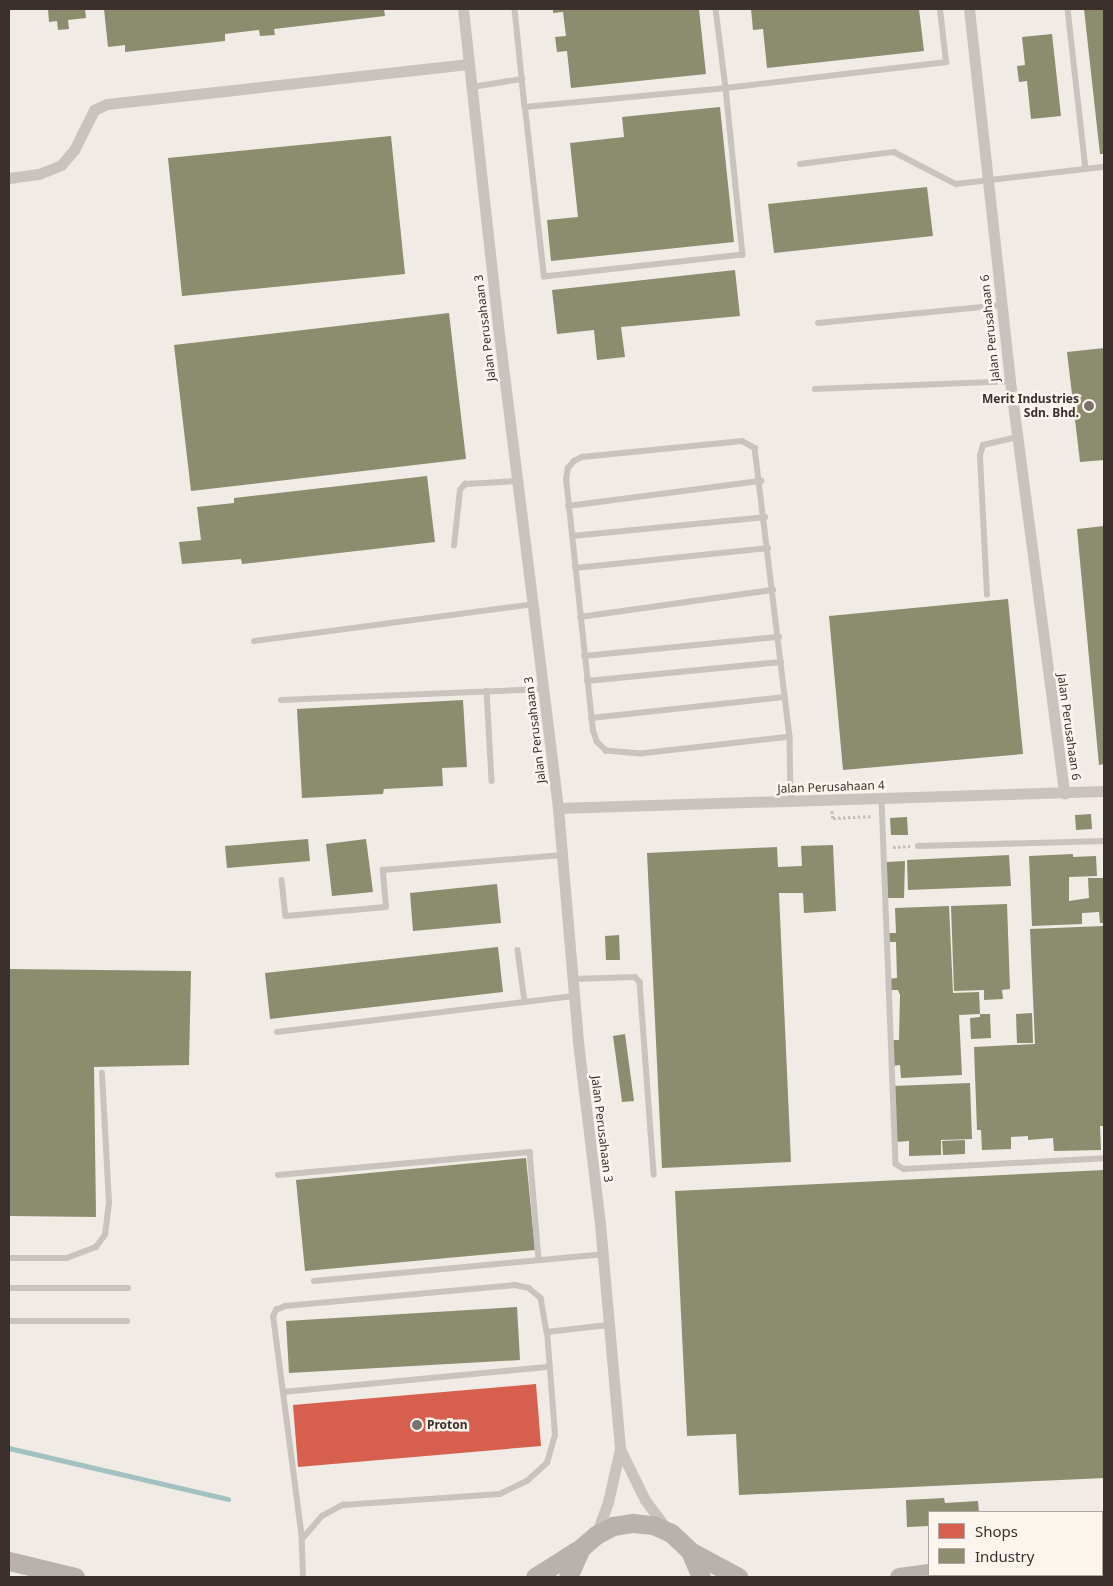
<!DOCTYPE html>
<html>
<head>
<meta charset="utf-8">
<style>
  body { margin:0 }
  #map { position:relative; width:1113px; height:1586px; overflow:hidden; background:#f0ebe5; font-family:"Noto Sans",sans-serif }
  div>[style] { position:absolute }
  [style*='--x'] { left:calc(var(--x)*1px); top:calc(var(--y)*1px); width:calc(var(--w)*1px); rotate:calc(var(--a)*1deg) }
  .shops>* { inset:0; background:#d6604d }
  .industry>* { inset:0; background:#8c8c6e }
  .stream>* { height:4.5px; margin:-2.25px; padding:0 2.25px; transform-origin:2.25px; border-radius:2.25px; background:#a1c2c1 }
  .path>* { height:2.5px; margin-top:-1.25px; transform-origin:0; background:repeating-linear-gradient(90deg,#c2bbb6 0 2.5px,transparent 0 5px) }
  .service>* { height:5.5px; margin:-2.75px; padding:0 2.75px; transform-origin:2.75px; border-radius:2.75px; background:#c9c3be }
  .minor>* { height:11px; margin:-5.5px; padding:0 5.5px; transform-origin:5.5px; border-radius:5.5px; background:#c9c3be }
  .primary>* { height:19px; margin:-9.5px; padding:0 9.5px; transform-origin:9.5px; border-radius:9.5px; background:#b8b1ad }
  .dots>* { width:14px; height:14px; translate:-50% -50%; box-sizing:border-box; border:2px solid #fbf5ee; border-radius:50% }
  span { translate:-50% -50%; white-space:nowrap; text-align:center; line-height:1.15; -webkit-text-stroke:5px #fbf5ee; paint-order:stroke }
  .street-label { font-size:12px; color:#3b302b }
  .poi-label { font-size:12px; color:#3b302b; font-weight:700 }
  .right { translate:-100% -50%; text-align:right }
  .left { translate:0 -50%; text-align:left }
  .frame { position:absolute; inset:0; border:10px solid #3b302b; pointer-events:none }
  .legend { position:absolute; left:928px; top:1511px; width:175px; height:65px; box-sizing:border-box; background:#fbf5ee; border:1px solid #aea6a0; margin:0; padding:6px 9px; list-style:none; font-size:15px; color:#3b302b }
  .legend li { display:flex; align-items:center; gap:10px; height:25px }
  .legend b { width:25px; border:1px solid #aea6a0 }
</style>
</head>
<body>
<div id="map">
  <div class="shops">
    <i style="clip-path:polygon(536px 1384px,541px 1446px,298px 1467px,293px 1405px)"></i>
  </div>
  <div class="industry">
    <i style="clip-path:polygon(48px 9px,85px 9px,86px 18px,68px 20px,69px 29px,58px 30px,57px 21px,49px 22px)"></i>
    <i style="clip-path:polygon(104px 9px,384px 9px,385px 16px,274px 29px,275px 35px,260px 36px,259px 30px,225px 34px,225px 41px,125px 52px,125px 45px,108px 47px)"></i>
    <i style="clip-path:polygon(553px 9px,699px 9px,706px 74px,571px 88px,567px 51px,557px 52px,555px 37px,566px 36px,563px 12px,553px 13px)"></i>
    <i style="clip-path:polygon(751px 9px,919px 9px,924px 51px,767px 68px,763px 29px,753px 30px)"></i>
    <i style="clip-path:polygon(1084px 9px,1104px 9px,1104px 154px,1100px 154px)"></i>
    <i style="clip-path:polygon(1052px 34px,1061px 116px,1031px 119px,1027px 81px,1019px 82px,1017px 66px,1025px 65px,1022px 37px)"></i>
    <i style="clip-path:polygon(720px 107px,734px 242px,551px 261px,547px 220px,578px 217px,570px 143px,624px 137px,622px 117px)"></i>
    <i style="clip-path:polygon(391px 136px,405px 274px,182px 296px,168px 158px)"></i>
    <i style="clip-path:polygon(927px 187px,933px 236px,774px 253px,768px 204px)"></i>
    <i style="clip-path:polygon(735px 270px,740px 316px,621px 327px,625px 357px,597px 360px,594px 330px,557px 334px,552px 290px)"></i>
    <i style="clip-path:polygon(449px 313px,466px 459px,191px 491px,174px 345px)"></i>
    <i style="clip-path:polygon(1104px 348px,1104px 460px,1080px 462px,1067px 352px)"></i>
    <i style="clip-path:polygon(427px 476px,435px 542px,242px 564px,241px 559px,182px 564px,179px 542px,201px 540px,197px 507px,234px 503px,234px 498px)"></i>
    <i style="clip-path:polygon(1104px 526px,1104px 764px,1099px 765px,1077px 529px)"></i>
    <i style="clip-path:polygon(1008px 599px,1023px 754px,843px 770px,829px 616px)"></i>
    <i style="clip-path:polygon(463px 700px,467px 767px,442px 768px,443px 786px,384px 789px,383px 794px,302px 798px,297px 709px)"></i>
    <i style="clip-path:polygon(1091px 814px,1092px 829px,1076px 830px,1075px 815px)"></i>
    <i style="clip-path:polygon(907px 817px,908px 835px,891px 835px,890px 818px)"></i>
    <i style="clip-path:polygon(308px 839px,310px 861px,227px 868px,225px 846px)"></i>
    <i style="clip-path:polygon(366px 839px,373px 892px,332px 896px,326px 844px)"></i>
    <i style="clip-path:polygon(833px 845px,836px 911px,804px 913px,803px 893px,779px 893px,791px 1162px,662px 1168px,647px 853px,777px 847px,778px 867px,802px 866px,801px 846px)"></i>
    <i style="clip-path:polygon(1073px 854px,1073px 857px,1096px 856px,1097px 876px,1069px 877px,1069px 901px,1089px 898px,1088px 878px,1104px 878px,1104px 923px,1100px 923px,1099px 912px,1082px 913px,1082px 924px,1032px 926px,1029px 856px)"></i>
    <i style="clip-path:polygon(1009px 855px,1011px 886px,908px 890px,907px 860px)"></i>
    <i style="clip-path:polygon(905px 861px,904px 898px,886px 898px,887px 862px)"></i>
    <i style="clip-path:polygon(497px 884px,501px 923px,413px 931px,410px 893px)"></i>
    <i style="clip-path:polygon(1007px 904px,1010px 989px,1002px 990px,1003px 999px,984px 1000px,984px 990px,954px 991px,951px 906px)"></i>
    <i style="clip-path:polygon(949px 906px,953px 993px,979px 992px,980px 1014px,959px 1015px,962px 1075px,901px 1078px,900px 1065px,892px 1066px,891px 1040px,899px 1040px,900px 995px,898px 990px,889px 990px,888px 979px,897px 978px,896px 942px,888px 942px,887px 933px,896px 933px,895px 908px)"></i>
    <i style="clip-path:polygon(1103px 926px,1104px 1126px,1100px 1126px,1101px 1150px,1054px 1151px,1053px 1138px,1028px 1140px,1028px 1136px,1011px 1137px,1011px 1149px,982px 1150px,981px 1130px,977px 1130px,974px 1047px,1035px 1044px,1030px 929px)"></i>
    <i style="clip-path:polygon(619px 935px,620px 960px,606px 960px,605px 936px)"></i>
    <i style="clip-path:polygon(498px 947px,503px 992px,270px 1019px,265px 973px)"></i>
    <i style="clip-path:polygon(9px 969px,191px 971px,189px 1065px,94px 1067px,96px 1217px,9px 1216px)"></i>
    <i style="clip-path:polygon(1032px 1013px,1033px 1043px,1017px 1043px,1016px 1014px)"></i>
    <i style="clip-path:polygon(980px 1014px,990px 1014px,991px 1038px,971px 1039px,970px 1018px,980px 1017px)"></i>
    <i style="clip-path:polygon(625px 1034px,634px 1101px,622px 1102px,613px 1036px)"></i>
    <i style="clip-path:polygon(970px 1083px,972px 1139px,941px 1140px,941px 1155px,909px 1156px,909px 1141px,895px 1142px,893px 1086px)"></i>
    <i style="clip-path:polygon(965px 1140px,965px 1154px,943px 1155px,942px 1141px)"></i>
    <i style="clip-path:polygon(526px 1158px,535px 1250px,305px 1271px,296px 1180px)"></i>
    <i style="clip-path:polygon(1104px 1170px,1104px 1478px,739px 1495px,736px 1434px,687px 1436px,675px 1191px)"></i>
    <i style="clip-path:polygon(517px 1307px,520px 1360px,289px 1373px,286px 1321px)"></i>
    <i style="clip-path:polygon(944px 1498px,945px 1503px,978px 1501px,979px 1512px,929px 1512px,929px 1526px,907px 1527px,906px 1500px)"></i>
  </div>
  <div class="stream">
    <i style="--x:9;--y:1448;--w:225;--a:13.1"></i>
  </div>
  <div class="path">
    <i style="--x:832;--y:811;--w:7;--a:82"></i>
    <i style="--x:833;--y:818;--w:39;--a:-3"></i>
    <i style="--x:893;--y:847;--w:17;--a:-3"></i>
  </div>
  <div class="service">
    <i style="--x:515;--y:9;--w:99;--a:84.2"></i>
    <i style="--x:716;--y:9;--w:80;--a:82.8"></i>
    <i style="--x:726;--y:88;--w:168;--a:84.2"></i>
    <i style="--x:743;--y:255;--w:200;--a:173.7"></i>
    <i style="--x:544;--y:277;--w:171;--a:-96.4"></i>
    <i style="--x:525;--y:107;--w:202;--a:-5.4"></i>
    <i style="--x:726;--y:88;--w:222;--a:-6.7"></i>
    <i style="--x:946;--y:62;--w:53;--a:-96.5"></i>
    <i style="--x:1068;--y:9;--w:161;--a:83.6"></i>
    <i style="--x:472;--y:87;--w:51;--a:-9.1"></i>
    <i style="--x:800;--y:164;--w:95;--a:-7.3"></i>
    <i style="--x:894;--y:152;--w:70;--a:27.3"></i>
    <i style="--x:956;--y:184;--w:149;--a:-6.6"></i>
    <i style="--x:818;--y:323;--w:185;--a:-5.6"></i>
    <i style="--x:815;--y:389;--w:195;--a:-2.3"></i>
    <i style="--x:568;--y:506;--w:195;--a:-7.4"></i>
    <i style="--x:572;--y:536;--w:194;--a:-5.6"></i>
    <i style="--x:454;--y:546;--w:56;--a:-83.9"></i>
    <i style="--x:460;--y:490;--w:8;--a:-50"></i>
    <i style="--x:465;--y:484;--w:53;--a:-3.2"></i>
    <i style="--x:575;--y:568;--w:194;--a:-5.9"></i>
    <i style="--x:987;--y:595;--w:139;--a:-92.9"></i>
    <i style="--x:980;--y:456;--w:11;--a:-75"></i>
    <i style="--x:983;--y:445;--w:35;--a:-13"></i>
    <i style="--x:580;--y:617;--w:195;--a:-8"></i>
    <i style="--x:254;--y:641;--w:282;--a:-7.5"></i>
    <i style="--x:584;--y:656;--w:196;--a:-5.6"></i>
    <i style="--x:587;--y:681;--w:195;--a:-5.6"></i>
    <i style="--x:487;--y:691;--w:90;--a:86.8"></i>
    <i style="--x:281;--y:700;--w:264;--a:-2.4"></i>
    <i style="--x:591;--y:718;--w:195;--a:-6.2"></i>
    <i style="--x:790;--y:737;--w:150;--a:173.5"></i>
    <i style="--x:641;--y:754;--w:35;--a:-175"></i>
    <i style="--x:606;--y:751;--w:13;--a:-135"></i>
    <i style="--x:597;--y:742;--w:12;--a:-110"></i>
    <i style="--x:593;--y:731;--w:252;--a:-96.1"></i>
    <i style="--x:566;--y:480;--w:12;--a:-81"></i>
    <i style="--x:568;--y:468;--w:9;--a:-49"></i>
    <i style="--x:574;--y:461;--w:9;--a:-27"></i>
    <i style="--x:582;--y:457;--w:161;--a:-5.7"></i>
    <i style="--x:742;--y:441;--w:15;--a:28"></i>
    <i style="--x:755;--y:448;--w:291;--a:83.1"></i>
    <i style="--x:790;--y:737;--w:65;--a:89.1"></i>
    <i style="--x:882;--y:800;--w:364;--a:87.8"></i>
    <i style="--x:896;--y:1164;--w:9;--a:32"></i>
    <i style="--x:904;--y:1169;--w:200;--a:-3.1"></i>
    <i style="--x:918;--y:846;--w:186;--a:-1.5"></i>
    <i style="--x:282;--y:880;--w:36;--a:84"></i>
    <i style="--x:286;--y:916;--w:100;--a:-5.1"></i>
    <i style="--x:386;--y:907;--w:37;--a:-95"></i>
    <i style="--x:383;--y:870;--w:180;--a:-4.8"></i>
    <i style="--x:518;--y:950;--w:52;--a:82.3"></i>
    <i style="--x:572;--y:979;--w:63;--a:-1.8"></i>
    <i style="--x:635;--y:977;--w:7;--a:45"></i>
    <i style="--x:640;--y:982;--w:193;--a:85.8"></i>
    <i style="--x:277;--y:1032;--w:299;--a:-6.9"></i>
    <i style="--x:278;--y:1175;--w:253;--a:-5.2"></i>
    <i style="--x:530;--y:1152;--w:108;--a:85.2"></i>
    <i style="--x:9;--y:1258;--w:58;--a:0"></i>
    <i style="--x:67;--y:1258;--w:31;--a:-21"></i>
    <i style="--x:96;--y:1247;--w:15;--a:-53"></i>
    <i style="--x:105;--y:1235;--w:32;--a:-83"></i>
    <i style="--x:109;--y:1203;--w:130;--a:-93.1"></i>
    <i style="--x:314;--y:1281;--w:290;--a:-5.3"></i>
    <i style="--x:9;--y:1288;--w:119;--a:0"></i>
    <i style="--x:9;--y:1321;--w:118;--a:0"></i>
    <i style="--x:283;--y:1392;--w:267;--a:-5.4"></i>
    <i style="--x:302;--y:1539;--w:224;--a:-97.4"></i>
    <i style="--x:273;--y:1317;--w:8;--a:-67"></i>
    <i style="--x:276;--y:1310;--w:10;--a:-24"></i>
    <i style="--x:285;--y:1306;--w:231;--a:-5.2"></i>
    <i style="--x:515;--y:1285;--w:14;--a:12"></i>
    <i style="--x:529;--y:1288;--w:16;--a:40"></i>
    <i style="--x:541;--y:1298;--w:35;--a:80"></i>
    <i style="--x:303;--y:1577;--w:38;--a:-92"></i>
    <i style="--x:302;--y:1539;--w:30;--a:-49"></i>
    <i style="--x:322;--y:1516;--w:24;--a:-28"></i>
    <i style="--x:343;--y:1505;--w:157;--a:-4"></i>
    <i style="--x:500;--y:1494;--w:30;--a:-26"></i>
    <i style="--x:527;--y:1481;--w:27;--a:-42"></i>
    <i style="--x:547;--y:1463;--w:29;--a:-74"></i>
    <i style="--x:555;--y:1435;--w:103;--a:-94.4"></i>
    <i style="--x:547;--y:1332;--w:61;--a:-6.5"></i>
  </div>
  <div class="minor">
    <i style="--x:463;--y:9;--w:319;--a:83.7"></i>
    <i style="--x:498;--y:326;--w:486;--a:82.9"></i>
    <i style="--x:558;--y:808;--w:235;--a:85.1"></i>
    <i style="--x:578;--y:1042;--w:183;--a:83.1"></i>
    <i style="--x:600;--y:1224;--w:226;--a:84.9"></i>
    <i style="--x:620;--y:1449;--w:54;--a:102.8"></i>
    <i style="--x:608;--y:1502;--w:35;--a:110"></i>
    <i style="--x:969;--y:9;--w:374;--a:83.7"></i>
    <i style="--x:1010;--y:381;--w:416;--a:82.5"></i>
    <i style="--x:9;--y:178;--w:30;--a:-8"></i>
    <i style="--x:39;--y:174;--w:24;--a:-22"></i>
    <i style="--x:61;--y:165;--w:20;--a:-49"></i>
    <i style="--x:74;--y:150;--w:45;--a:-63.4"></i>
    <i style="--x:94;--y:110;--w:14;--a:-25"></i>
    <i style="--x:107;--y:104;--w:364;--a:-6.3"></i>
    <i style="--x:558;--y:808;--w:546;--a:-1.78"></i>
    <i style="--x:620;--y:1449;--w:57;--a:63.9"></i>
    <i style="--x:645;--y:1500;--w:36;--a:53"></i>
  </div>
  <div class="primary">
    <i style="--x:1102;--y:1549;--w:2;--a:0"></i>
    <i style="--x:690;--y:1551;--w:55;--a:28.4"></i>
    <i style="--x:9;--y:1561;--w:68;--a:13.6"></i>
    <i style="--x:1102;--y:1568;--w:2;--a:-27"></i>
    <i style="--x:535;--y:1577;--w:49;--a:-32.4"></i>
    <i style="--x:568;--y:1577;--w:32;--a:-66"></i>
    <i style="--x:581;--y:1548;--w:20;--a:-41"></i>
    <i style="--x:596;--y:1535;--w:19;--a:-28"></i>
    <i style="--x:613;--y:1526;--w:20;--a:-9"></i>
    <i style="--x:633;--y:1523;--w:20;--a:6"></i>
    <i style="--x:653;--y:1525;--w:20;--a:24"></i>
    <i style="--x:671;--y:1533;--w:26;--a:43"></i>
    <i style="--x:690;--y:1551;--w:28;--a:67"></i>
    <i style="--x:899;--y:1577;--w:30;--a:-8"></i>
    <i style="--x:1027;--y:1577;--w:19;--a:-6"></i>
  </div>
  <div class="dots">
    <i style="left:1089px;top:406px;background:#7a716c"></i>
    <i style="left:417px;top:1425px;background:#7a716c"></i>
  </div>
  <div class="street-label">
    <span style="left:485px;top:328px;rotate:-97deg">Jalan Perusahaan 3</span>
    <span style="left:990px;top:328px;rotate:-96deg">Jalan Perusahaan 6</span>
    <span style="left:1069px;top:727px;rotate:82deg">Jalan Perusahaan 6</span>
    <span style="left:535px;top:730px;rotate:-97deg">Jalan Perusahaan 3</span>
    <span style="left:831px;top:787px;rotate:-2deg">Jalan Perusahaan 4</span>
    <span style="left:602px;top:1129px;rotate:83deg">Jalan Perusahaan 3</span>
  </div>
  <div class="poi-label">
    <span class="right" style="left:1079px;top:406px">Merit Industries<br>Sdn. Bhd.</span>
    <span class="left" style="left:427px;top:1425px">Proton</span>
  </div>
  <div class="frame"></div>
  <ul class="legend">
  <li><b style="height:14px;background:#d6604d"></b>Shops</li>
  <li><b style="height:14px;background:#8c8c6e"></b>Industry</li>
  </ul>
</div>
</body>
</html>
